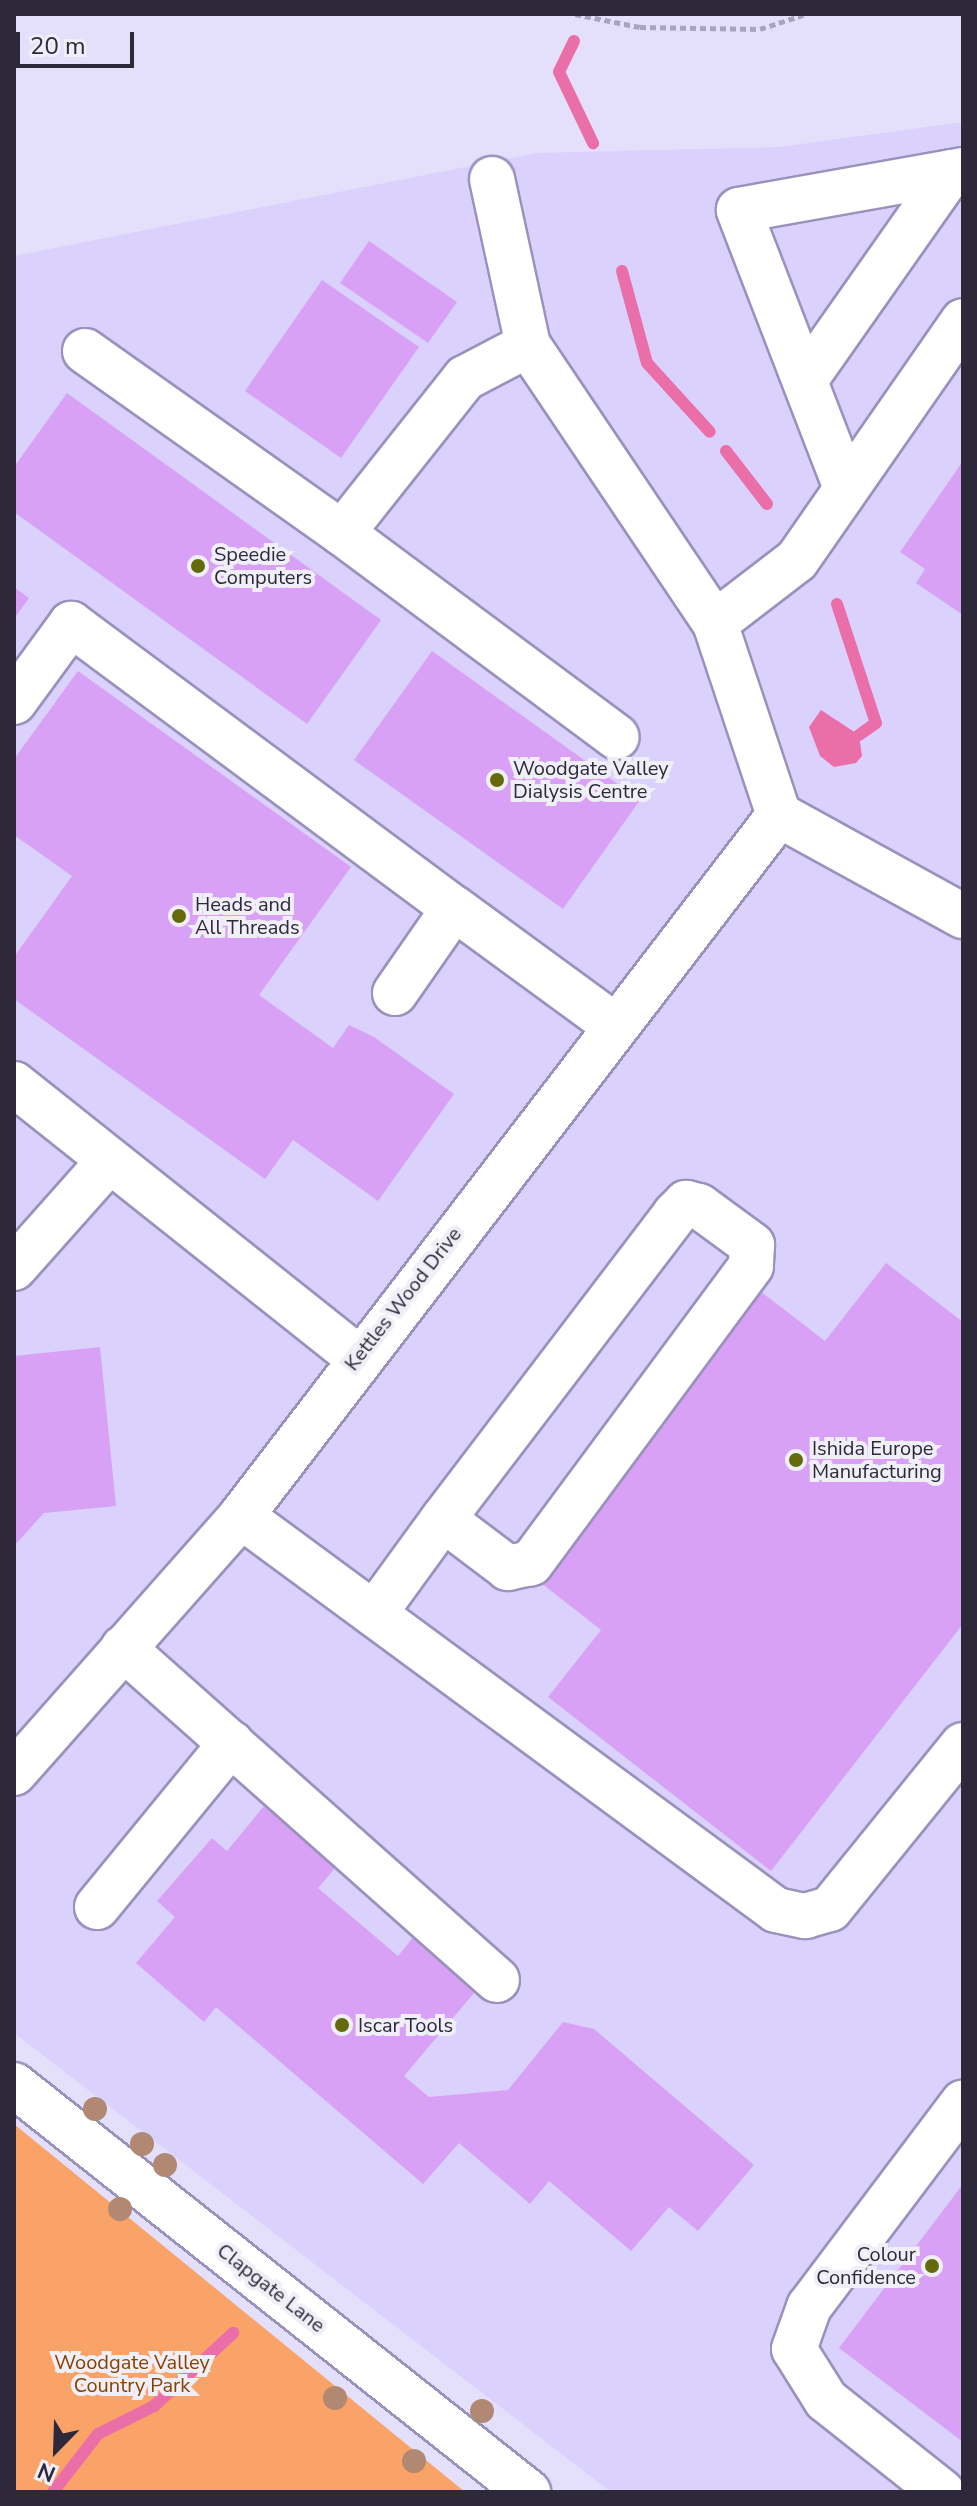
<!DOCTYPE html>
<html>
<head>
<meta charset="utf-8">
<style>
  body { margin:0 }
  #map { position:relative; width:977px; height:2506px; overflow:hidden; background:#e4dffb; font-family:"Nunito Sans",sans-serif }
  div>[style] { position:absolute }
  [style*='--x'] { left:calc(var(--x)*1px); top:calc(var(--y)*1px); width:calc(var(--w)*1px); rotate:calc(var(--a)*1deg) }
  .built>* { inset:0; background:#dad2fd }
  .green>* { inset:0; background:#faa369 }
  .water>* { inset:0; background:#ea6ea7 }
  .stream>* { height:12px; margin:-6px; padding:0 6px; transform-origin:6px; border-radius:6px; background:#ea6ea7 }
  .building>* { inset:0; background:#d8a1f6 }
  .path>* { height:5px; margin-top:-2.5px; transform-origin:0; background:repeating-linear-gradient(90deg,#a9a4bd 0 6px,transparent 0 10px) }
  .roads { filter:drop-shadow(2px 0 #9a92bd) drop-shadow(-2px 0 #9a92bd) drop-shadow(0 2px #9a92bd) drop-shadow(0 -2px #9a92bd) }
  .minor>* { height:44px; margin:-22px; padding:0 22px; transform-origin:22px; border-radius:22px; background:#fff }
  .trees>* { width:24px; height:24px; margin:-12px; border-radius:50%; background:#b18871 }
  .dots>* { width:22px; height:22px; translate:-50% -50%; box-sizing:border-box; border:4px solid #f0eff8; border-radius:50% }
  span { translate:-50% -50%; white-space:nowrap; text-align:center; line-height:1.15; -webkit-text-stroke:8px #f0eff8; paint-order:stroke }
  .poi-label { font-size:20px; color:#2d293b }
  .left { translate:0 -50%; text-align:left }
  .right { translate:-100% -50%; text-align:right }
  .street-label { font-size:20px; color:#2d293b }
  .park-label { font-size:20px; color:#884100 }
  .frame { position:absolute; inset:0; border:16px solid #2d293b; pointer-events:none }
  .north { position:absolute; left:16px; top:2410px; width:80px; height:80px; -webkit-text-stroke:6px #f0eff8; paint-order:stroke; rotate:203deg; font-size:22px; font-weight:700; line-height:32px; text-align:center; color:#2d293b }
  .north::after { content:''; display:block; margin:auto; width:28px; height:36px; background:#2d293b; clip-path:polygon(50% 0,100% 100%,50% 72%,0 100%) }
  .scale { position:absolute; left:16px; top:32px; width:118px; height:36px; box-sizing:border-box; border:4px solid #2d293b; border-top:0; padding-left:10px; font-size:24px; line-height:28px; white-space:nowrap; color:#2d293b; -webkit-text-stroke:6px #f0eff8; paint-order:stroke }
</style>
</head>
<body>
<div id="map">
  <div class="built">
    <i style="clip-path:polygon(963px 122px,963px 2492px,611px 2492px,14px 2033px,14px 256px,537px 153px,780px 147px)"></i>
  </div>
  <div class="green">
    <i style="clip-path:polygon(14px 2124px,465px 2492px,14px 2492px)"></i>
  </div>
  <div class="water">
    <i style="clip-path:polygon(821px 710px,859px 735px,862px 756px,856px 763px,834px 767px,820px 756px,809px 727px)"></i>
  </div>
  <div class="stream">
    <i style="--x:574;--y:41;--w:34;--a:116"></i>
    <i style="--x:559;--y:72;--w:79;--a:64.4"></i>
    <i style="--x:622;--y:271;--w:95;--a:74.8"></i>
    <i style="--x:647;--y:363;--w:93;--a:47.6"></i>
    <i style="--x:726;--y:451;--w:67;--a:52.3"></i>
    <i style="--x:837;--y:604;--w:125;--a:71.9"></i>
    <i style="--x:876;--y:723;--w:21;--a:145"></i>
    <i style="--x:53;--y:2492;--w:73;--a:-52.2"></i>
    <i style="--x:98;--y:2434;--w:63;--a:-26.6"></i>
    <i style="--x:154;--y:2406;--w:108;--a:-42.7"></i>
  </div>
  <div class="building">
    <i style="clip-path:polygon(369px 241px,457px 302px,428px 343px,340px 283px)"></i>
    <i style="clip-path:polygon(322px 280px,419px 347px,341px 458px,245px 391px)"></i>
    <i style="clip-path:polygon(67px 393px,381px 620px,307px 724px,14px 512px,14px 467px)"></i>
    <i style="clip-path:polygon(963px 461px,963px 615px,916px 583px,925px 569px,900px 552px)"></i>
    <i style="clip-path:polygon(14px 587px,29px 598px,14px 619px)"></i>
    <i style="clip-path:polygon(432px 651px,640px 800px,563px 909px,354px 760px)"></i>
    <i style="clip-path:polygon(78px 671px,351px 867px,259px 995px,333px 1048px,349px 1025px,374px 1037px,454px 1094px,378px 1201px,293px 1140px,265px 1179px,14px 999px,14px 957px,72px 876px,14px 835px,14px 759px)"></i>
    <i style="clip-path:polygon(886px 1263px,963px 1322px,963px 1624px,771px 1871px,548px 1697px,601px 1630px,536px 1579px,760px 1291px,825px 1341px)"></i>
    <i style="clip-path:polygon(100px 1347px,116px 1506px,44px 1513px,14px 1546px,14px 1356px)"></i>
    <i style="clip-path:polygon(264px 1806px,336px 1867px,318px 1888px,398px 1956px,416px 1934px,479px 1987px,404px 2076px,429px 2097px,508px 2090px,563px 2022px,594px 2029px,754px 2165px,698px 2231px,669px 2207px,631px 2251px,549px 2181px,530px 2204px,459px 2143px,423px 2184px,216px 2007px,204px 2022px,136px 1963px,175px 1917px,157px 1901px,212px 1838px,227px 1851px)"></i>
    <i style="clip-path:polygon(963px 2184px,963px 2442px,839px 2348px)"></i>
  </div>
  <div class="path">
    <i style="--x:575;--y:14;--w:66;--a:11.3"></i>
    <i style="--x:640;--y:27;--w:120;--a:1"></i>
    <i style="--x:760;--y:29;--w:48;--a:-18.1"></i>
  </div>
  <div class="roads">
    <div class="minor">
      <i style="--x:492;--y:179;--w:170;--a:77.8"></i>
      <i style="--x:528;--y:345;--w:335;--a:56.1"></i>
      <i style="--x:715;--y:623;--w:202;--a:71.6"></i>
      <i style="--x:779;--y:815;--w:210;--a:28.8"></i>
      <i style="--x:85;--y:351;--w:315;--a:35.3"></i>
      <i style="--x:342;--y:533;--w:198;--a:-51.6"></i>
      <i style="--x:465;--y:378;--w:71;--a:-27.6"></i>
      <i style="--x:805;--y:380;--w:254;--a:-54.9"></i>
      <i style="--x:846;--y:488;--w:298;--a:-111.1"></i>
      <i style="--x:739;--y:210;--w:228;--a:-10.1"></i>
      <i style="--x:342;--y:533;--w:342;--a:36.6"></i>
      <i style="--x:715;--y:623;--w:103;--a:-37.5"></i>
      <i style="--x:797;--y:560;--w:291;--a:-55.2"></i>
      <i style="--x:14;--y:702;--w:97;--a:-53.8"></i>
      <i style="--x:71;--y:624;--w:477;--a:36.6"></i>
      <i style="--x:395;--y:993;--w:103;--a:-55.2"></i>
      <i style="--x:454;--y:908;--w:200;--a:36.2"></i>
      <i style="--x:14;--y:1084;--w:440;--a:38.5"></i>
      <i style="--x:14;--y:1268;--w:143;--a:-48.4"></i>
      <i style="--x:241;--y:1516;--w:664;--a:36.37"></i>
      <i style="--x:776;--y:1910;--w:30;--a:12"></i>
      <i style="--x:805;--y:1916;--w:26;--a:-16"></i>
      <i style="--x:830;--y:1909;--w:211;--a:-51"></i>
      <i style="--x:374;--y:1614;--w:117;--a:-54"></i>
      <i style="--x:443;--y:1519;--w:383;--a:-52.7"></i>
      <i style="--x:675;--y:1214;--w:16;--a:-45"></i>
      <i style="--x:686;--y:1203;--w:13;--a:13"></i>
      <i style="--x:699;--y:1206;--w:66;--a:36.3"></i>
      <i style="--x:752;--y:1245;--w:21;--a:93"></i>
      <i style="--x:751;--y:1266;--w:370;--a:126.5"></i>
      <i style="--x:531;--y:1563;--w:24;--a:168"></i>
      <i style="--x:508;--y:1568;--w:81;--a:-143"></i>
      <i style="--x:123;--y:1648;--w:500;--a:41.6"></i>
      <i style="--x:14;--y:1773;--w:343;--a:-48.5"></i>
      <i style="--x:241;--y:1516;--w:884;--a:-52.49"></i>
      <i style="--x:97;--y:1907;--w:212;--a:-50.7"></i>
      <i style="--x:14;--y:2085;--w:656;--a:38.37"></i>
      <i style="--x:942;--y:2492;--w:148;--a:-141.6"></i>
      <i style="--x:826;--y:2400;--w:60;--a:-122.1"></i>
      <i style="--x:794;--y:2349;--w:45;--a:-70.3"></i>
      <i style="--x:809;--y:2307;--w:256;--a:-53"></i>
    </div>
  </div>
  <div class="trees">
    <i style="left:95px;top:2109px"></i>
    <i style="left:142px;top:2144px"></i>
    <i style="left:165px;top:2165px"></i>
    <i style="left:120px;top:2209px"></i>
    <i style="left:335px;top:2398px"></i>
    <i style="left:482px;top:2411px"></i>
    <i style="left:414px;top:2461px"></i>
  </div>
  <div class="dots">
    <i style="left:198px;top:566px;background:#646a0c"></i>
    <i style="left:497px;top:780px;background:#646a0c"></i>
    <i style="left:179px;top:916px;background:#646a0c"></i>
    <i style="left:796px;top:1460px;background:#646a0c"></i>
    <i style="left:342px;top:2025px;background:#646a0c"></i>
    <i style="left:932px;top:2266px;background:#646a0c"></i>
  </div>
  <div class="poi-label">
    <span class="left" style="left:214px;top:566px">Speedie<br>Computers</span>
    <span class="left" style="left:513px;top:780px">Woodgate Valley<br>Dialysis Centre</span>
    <span class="left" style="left:195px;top:916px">Heads and<br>All Threads</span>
    <span class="left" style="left:812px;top:1460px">Ishida Europe<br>Manufacturing</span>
    <span class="left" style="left:358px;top:2025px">Iscar Tools</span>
    <span class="right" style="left:916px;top:2266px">Colour<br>Confidence</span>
  </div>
  <div class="street-label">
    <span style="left:403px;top:1299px;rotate:-52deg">Kettles Wood Drive</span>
    <span style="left:271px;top:2288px;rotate:38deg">Clapgate Lane</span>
  </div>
  <div class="park-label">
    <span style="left:132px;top:2374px">Woodgate Valley<br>Country Park</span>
  </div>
  <div class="frame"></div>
  <div class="north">N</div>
  <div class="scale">20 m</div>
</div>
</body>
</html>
